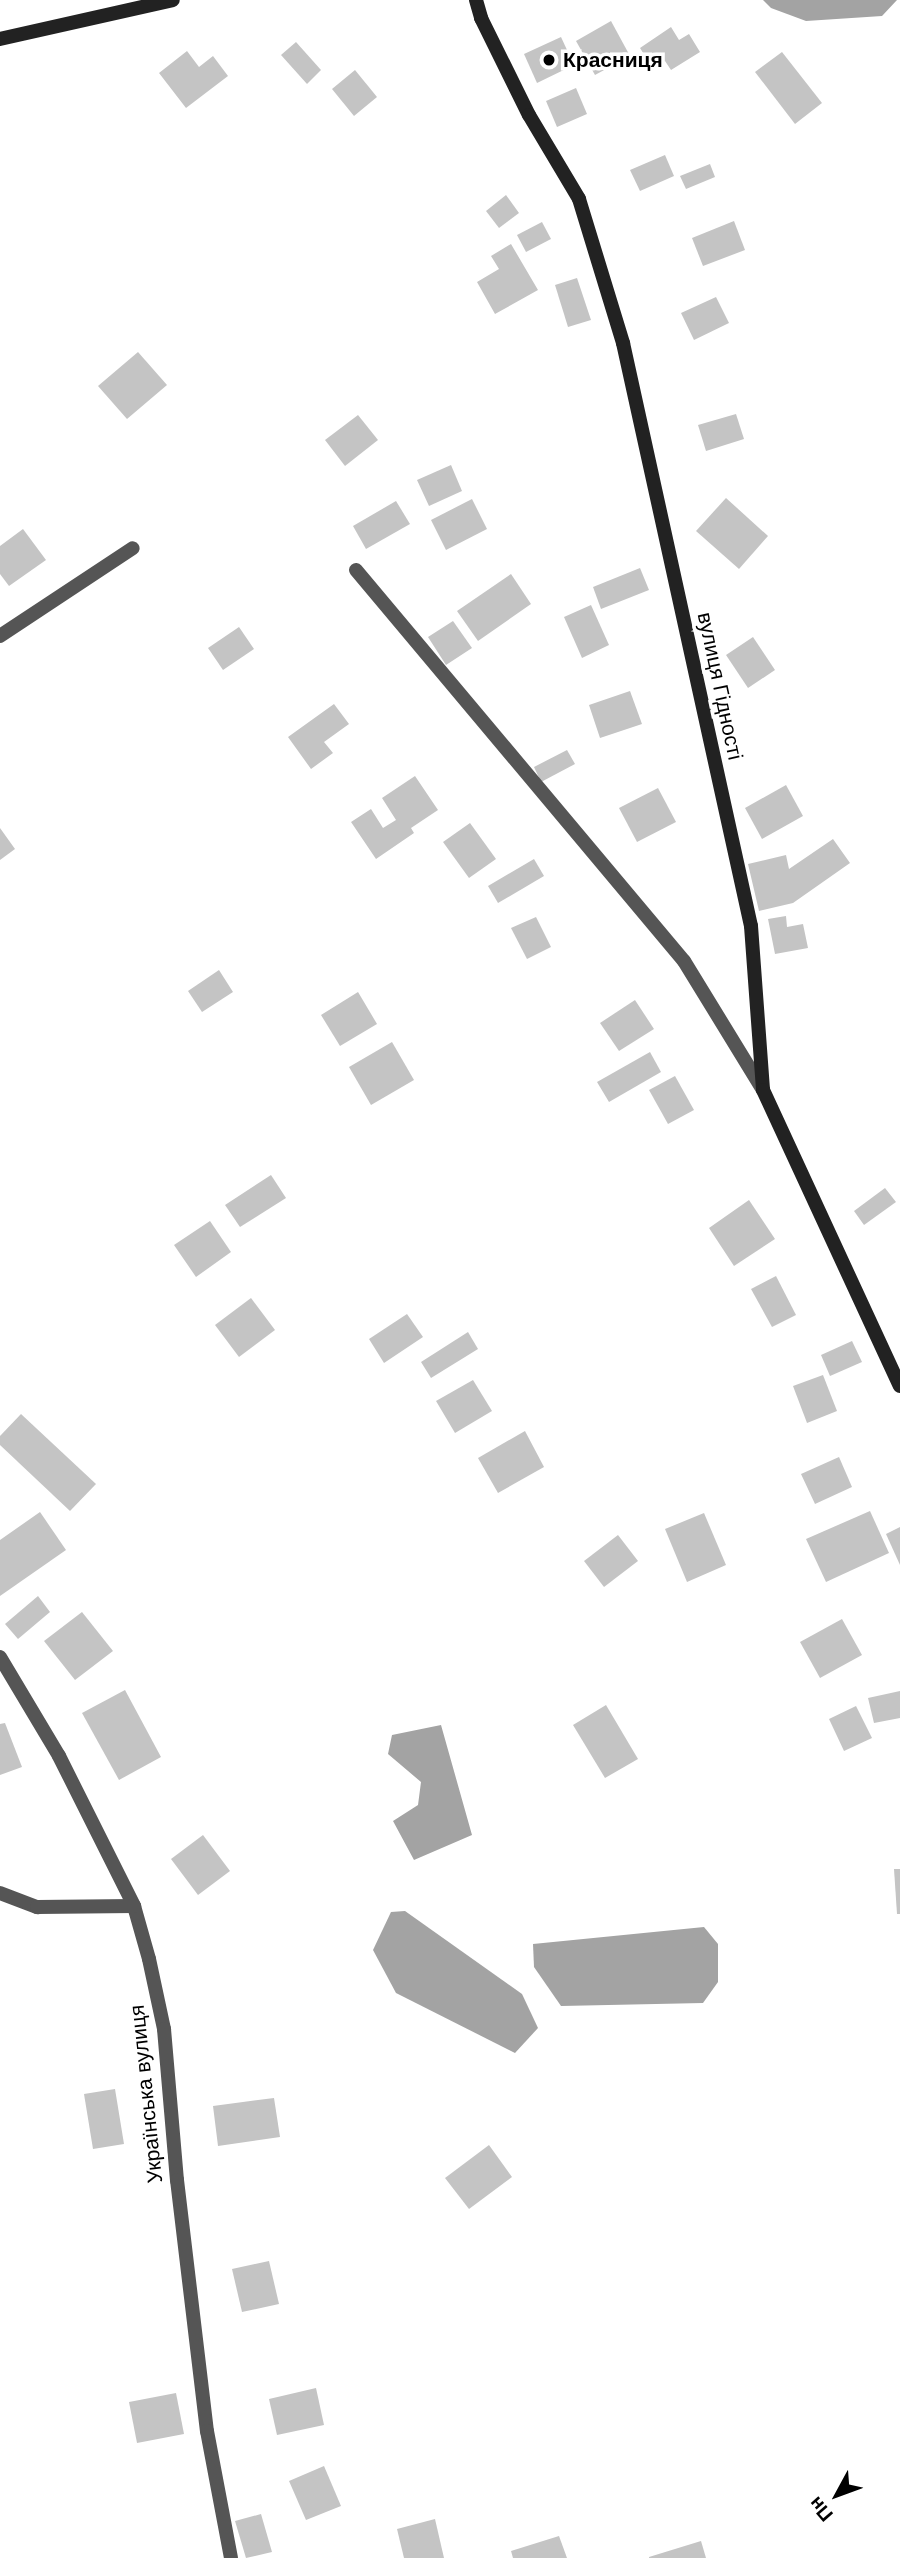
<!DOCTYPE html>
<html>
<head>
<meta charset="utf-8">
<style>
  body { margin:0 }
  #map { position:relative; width:900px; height:2558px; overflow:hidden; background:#fff; font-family:Arial,sans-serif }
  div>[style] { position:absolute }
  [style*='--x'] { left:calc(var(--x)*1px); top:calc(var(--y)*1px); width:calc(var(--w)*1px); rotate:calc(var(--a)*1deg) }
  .water>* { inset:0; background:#a3a3a3 }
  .building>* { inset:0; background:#c4c4c4 }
  .street>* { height:14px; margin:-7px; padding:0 7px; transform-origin:7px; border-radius:7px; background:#555 }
  .secondary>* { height:14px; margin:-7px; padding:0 7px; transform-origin:7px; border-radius:7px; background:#222 }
  .dots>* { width:19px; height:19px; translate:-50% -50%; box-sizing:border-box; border:4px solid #fff; border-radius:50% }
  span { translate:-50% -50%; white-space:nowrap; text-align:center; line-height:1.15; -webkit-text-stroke:7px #fff; paint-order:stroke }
  .poi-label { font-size:21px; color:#000; font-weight:700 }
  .left { translate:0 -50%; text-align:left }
  .street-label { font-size:21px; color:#000 }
  .north { position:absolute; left:802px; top:2460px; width:70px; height:70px; -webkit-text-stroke:5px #fff; paint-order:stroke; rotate:229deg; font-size:19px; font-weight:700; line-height:28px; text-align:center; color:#000 }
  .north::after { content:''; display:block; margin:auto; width:24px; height:32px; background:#000; clip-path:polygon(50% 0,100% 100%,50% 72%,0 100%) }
</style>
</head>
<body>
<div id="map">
  <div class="water">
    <i style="clip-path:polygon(763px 0,897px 0,882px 16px,806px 21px,771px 8px)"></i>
    <i style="clip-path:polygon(441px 1725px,472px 1835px,414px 1860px,393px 1821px,418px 1805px,421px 1782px,388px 1754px,392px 1735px)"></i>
    <i style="clip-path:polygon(405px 1911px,522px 1994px,538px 2028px,515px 2053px,396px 1993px,373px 1950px,391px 1912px)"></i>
    <i style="clip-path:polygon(704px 1927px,718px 1944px,718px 1982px,703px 2003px,561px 2006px,534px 1967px,533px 1944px)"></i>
  </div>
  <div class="building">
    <i style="clip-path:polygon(611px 21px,630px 56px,595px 75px,576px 41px)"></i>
    <i style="clip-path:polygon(671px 27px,679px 40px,689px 34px,700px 52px,671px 70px,665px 61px,653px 69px,640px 48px)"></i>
    <i style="clip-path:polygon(561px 37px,574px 65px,537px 83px,524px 54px)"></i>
    <i style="clip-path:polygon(296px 42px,321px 70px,307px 84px,281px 55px)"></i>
    <i style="clip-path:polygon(187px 51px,199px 67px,213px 56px,228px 76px,186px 108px,159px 73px)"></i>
    <i style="clip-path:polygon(782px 52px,822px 103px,795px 124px,755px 72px)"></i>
    <i style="clip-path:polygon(355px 70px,377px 97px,354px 116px,332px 89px)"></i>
    <i style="clip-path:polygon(576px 88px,587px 114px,557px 127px,546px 101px)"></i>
    <i style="clip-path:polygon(665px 155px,674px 176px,640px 191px,630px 170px)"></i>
    <i style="clip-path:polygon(710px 164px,715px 177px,686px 189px,680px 176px)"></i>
    <i style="clip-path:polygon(506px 195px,519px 213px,499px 228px,486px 211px)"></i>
    <i style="clip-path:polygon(734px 221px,745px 250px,703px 266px,692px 238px)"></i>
    <i style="clip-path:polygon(542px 222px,551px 239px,526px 252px,517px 235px)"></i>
    <i style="clip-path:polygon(511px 244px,538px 290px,495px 314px,477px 282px,499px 269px,491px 256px)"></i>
    <i style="clip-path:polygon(577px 278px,591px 320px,568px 327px,555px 285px)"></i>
    <i style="clip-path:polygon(716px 297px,729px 323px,694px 340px,681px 313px)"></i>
    <i style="clip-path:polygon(138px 352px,167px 385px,127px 419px,98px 386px)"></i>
    <i style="clip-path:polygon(736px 414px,744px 439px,706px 451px,698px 425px)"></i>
    <i style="clip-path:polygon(358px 415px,378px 440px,345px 466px,325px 440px)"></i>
    <i style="clip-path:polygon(451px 465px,462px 491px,429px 506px,417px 480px)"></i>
    <i style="clip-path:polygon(726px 498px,768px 536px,739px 569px,696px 531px)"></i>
    <i style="clip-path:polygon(472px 499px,487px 529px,446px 550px,431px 520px)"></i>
    <i style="clip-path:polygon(396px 501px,410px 524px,366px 549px,353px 526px)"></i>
    <i style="clip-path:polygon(23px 529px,46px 560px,9px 586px,0 574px,0 546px)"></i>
    <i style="clip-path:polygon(640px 568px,649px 590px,601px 609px,593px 587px)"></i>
    <i style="clip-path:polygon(511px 574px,531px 604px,478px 641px,457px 611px)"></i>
    <i style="clip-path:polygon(591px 605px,609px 645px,582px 658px,564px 617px)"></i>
    <i style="clip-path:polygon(453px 621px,472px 648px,446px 665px,428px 637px)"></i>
    <i style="clip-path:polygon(239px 627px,254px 649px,223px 670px,208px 648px)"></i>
    <i style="clip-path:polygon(753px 637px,775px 670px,748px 688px,726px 655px)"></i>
    <i style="clip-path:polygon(630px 691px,642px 724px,600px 738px,589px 705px)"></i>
    <i style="clip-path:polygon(334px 704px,349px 724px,324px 742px,333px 753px,311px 769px,288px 737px)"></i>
    <i style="clip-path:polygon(567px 750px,575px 764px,541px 782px,534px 767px)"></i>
    <i style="clip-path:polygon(415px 776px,438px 810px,411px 828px,414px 833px,376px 859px,351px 822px,371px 809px,383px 828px,396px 820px,382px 798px)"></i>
    <i style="clip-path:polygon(786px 785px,803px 816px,762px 839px,745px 808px)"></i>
    <i style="clip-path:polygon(658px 788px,676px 822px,637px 842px,619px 808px)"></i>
    <i style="clip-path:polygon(470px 823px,496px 859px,469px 878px,443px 842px)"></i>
    <i style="clip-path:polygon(0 828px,15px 849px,0 860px)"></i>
    <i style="clip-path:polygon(833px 839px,850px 863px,793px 903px,759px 911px,748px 864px,786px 855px,789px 869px)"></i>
    <i style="clip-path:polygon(534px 859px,544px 876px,498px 903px,488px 886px)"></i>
    <i style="clip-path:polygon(786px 916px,787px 927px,803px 924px,808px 948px,775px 954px,768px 919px)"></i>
    <i style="clip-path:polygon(536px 917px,551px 947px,527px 959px,511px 928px)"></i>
    <i style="clip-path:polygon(219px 970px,233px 992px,202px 1012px,188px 991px)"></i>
    <i style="clip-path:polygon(358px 992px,377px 1024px,340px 1046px,321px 1015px)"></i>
    <i style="clip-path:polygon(635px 1000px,654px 1029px,619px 1051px,600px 1023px)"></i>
    <i style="clip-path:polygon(392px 1042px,414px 1080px,371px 1105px,349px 1067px)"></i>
    <i style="clip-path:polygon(650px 1052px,661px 1072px,609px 1102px,597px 1082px)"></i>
    <i style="clip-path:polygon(675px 1076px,694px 1110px,668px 1124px,649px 1090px)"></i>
    <i style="clip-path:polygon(271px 1175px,286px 1198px,240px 1227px,225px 1205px)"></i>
    <i style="clip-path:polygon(885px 1188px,896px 1202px,864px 1225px,854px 1211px)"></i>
    <i style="clip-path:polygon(749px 1200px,775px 1239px,734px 1266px,709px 1228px)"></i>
    <i style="clip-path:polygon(210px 1221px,231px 1252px,196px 1277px,174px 1245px)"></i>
    <i style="clip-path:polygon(776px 1276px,796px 1315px,772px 1327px,751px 1289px)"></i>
    <i style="clip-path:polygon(251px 1298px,275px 1330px,239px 1357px,215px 1325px)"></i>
    <i style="clip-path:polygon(407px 1314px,423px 1337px,384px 1363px,369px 1339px)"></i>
    <i style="clip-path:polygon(468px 1332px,478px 1349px,431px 1378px,421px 1362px)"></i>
    <i style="clip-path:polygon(852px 1341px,862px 1362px,830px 1376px,821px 1355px)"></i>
    <i style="clip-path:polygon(823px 1375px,837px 1411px,807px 1423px,793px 1386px)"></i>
    <i style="clip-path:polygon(473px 1380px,492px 1411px,455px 1433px,436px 1401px)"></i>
    <i style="clip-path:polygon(21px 1414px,96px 1484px,70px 1511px,0 1445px,0 1436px)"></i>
    <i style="clip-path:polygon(525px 1431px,544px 1467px,498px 1493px,478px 1458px)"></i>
    <i style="clip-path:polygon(839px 1457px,852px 1487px,815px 1504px,801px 1474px)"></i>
    <i style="clip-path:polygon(870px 1511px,889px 1553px,826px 1582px,806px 1539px)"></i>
    <i style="clip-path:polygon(40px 1512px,66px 1550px,0 1596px,0 1540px)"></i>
    <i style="clip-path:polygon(704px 1513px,726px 1565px,687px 1582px,665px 1529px)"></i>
    <i style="clip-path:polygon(900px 1527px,900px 1565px,886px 1534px)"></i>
    <i style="clip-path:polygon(618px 1535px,638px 1561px,604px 1587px,584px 1561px)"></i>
    <i style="clip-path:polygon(38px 1596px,50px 1612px,18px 1639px,5px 1624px)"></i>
    <i style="clip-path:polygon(82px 1612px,113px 1651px,75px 1680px,44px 1641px)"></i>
    <i style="clip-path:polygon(842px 1619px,862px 1655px,820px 1678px,800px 1642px)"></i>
    <i style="clip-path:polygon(125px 1690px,161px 1757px,119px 1780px,82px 1713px)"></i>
    <i style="clip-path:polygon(900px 1691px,900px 1718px,874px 1723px,868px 1698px)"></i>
    <i style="clip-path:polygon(606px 1705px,638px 1759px,605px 1778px,573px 1725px)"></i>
    <i style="clip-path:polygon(856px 1706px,872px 1738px,844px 1751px,829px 1719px)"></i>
    <i style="clip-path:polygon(5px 1723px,22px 1767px,0 1775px,0 1724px)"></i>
    <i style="clip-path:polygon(203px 1835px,230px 1871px,198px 1895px,171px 1859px)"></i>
    <i style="clip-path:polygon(894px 1869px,900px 1869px,900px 1914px,897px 1914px)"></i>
    <i style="clip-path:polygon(115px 2089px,124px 2144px,93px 2149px,84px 2094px)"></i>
    <i style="clip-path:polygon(274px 2098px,280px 2137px,218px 2146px,213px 2106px)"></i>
    <i style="clip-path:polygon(489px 2145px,512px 2177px,469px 2209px,445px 2178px)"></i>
    <i style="clip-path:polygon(269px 2261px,279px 2304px,242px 2312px,232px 2269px)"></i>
    <i style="clip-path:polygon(316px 2388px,324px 2425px,277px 2435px,269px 2399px)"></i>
    <i style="clip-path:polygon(176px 2393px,184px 2434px,137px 2443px,129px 2402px)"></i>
    <i style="clip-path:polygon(324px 2466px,341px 2506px,306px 2520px,289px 2481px)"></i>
    <i style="clip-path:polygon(261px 2514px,272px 2552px,246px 2558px,235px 2521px)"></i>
    <i style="clip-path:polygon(435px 2519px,444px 2558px,404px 2558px,397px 2529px)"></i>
    <i style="clip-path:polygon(559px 2536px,567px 2558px,513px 2558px,511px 2551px)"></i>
    <i style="clip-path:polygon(701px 2541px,706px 2558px,649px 2558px,649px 2557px)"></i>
  </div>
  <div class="street">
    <i style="--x:356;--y:570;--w:510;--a:50.01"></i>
    <i style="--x:684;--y:961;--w:151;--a:58.5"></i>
    <i style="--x:0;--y:636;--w:159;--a:-33.5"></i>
    <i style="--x:0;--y:1657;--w:115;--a:59.2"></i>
    <i style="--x:59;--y:1756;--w:168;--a:63.4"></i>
    <i style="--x:134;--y:1906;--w:55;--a:74.2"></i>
    <i style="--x:149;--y:1959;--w:72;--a:77.9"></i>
    <i style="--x:164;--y:2029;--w:152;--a:85.1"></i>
    <i style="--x:177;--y:2180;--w:253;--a:83.2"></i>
    <i style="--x:207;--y:2431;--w:129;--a:79.3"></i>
    <i style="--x:0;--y:1893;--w:40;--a:21"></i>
    <i style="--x:37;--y:1907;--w:97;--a:-0.6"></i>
  </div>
  <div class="secondary">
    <i style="--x:476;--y:0;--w:19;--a:74"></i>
    <i style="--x:481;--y:18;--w:108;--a:63.7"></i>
    <i style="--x:529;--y:115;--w:98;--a:59.2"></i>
    <i style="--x:579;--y:199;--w:151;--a:73"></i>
    <i style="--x:623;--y:343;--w:597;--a:77.62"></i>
    <i style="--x:751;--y:926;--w:164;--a:85.8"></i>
    <i style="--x:763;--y:1090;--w:326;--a:65.2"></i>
    <i style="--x:0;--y:39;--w:177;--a:-12.7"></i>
  </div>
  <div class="dots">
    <i style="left:549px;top:60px;background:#000"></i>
  </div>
  <div class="poi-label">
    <span class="left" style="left:563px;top:60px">Красниця</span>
  </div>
  <div class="street-label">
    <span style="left:720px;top:686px;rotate:78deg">вулиця Гідності</span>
    <span style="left:146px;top:2094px;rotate:-96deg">Українська вулиця</span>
  </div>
  <div class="north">Пн</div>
</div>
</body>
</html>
